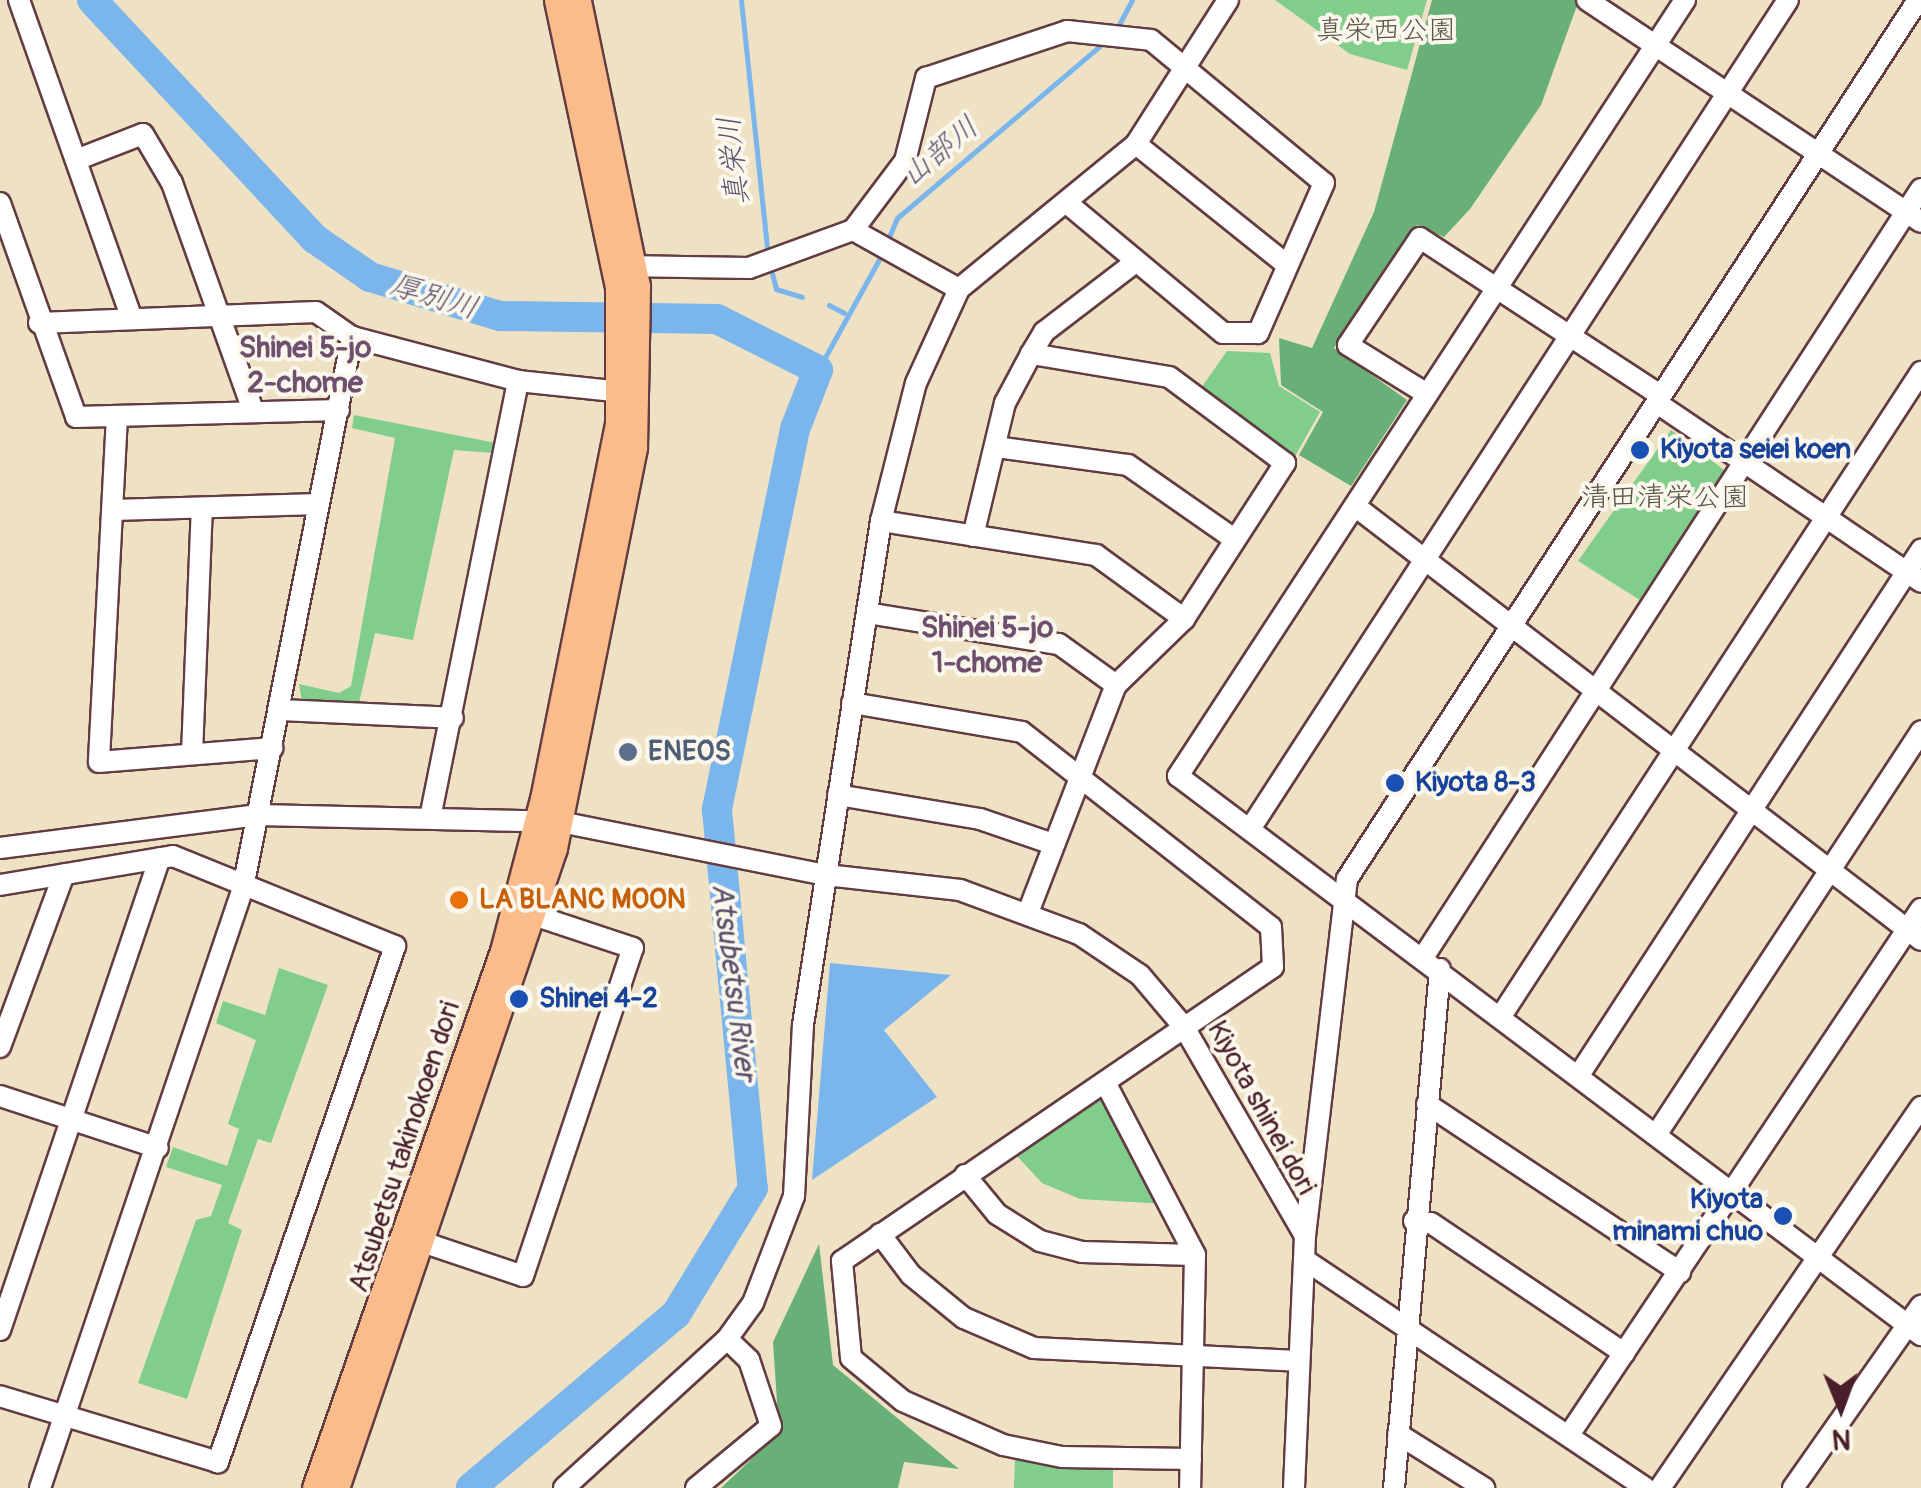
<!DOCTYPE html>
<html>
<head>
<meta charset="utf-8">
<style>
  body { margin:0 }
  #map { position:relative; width:1921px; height:1488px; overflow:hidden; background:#efe2c4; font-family:Pangolin,"Klee One",sans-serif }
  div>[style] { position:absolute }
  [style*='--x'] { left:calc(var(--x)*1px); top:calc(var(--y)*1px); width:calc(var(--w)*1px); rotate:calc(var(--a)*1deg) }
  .green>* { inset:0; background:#81cd8b }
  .forest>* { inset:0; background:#68b077 }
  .water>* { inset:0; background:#7ab5eb }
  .stream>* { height:5px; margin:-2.5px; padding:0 2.5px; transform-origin:2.5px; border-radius:2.5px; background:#7ab5eb }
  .river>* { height:30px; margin:-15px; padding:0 15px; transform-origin:15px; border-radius:15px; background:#7ab5eb }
  .roads { filter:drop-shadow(2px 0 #633c42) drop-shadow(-2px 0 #633c42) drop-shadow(0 2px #633c42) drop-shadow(0 -2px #633c42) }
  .minor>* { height:20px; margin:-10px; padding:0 10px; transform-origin:10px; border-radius:10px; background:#fff }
  .major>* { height:25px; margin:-12.5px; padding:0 12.5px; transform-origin:12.5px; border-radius:12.5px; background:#fabc8b }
  .dots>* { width:28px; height:28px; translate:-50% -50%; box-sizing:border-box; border:5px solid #fbf7ec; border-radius:50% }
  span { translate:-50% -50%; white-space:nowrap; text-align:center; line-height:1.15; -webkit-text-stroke:8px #fbf7ec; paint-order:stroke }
  .park-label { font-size:28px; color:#5a5348 }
  .transit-label { font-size:28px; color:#164399; font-weight:700 }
  .left { translate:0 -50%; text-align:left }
  .right { translate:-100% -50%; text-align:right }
  .service-label { font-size:28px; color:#4e5e75; font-weight:700 }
  .food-label { font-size:28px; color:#c56008; font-weight:700 }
  .street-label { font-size:28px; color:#4a1f2b }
  .water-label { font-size:30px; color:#5b546e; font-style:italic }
  .neighbourhood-label { font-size:30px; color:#6f4f6e; font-weight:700 }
  .north { position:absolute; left:1791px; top:1358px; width:100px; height:100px; -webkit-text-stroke:8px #fbf7ec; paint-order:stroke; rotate:179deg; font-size:28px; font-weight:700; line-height:40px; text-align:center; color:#4a1f2b }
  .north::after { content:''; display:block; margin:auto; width:35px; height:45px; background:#4a1f2b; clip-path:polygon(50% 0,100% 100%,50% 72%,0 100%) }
</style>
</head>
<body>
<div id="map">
  <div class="green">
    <i style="clip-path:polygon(1275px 0,1427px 0,1407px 70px,1350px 54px)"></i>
    <i style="clip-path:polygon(1227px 351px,1270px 353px,1279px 386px,1320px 412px,1294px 458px,1199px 391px)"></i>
    <i style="clip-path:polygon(354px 415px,496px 443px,493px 453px,454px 450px,413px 640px,375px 633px,359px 703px,302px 702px,299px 684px,339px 693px,351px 686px,395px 438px,352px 428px)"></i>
    <i style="clip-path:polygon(1671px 430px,1728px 473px,1643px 602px,1578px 561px)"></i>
    <i style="clip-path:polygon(279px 968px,328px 985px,271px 1143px,258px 1139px,228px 1223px,242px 1230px,187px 1399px,138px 1383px,196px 1220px,211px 1216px,222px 1185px,166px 1167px,173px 1147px,227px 1166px,239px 1129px,228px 1124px,256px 1040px,216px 1023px,223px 1001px,265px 1015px)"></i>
    <i style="clip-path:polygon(1103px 1097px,1165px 1204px,1080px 1199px,1042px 1183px,1017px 1156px)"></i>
    <i style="clip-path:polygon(1015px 1455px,1113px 1469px,1113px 1488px,1014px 1488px)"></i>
  </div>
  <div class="forest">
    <i style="clip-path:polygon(1432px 0,1579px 0,1541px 105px,1470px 209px,1444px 237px,1417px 225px,1334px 348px,1407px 400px,1351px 486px,1299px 455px,1323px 412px,1281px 385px,1279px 338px,1312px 348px,1374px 212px)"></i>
    <i style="clip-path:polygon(819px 1244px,833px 1365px,959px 1469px,904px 1462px,898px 1488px,721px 1488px,779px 1433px,773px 1342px)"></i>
  </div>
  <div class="water">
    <i style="clip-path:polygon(830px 963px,951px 975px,884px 1030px,937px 1097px,812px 1180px)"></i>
  </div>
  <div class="stream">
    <i style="--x:741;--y:0;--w:256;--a:84"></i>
    <i style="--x:1115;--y:32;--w:36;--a:-62"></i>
    <i style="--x:886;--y:244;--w:28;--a:-67"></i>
    <i style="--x:897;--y:218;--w:275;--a:-40.3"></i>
    <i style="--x:770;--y:266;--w:24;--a:75"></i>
    <i style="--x:776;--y:289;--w:27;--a:17"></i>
    <i style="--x:829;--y:305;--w:17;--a:28"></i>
    <i style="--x:818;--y:370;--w:132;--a:-61.1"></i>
  </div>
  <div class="river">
    <i style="--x:92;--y:0;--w:327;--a:47"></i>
    <i style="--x:315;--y:239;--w:67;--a:34.6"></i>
    <i style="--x:370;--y:277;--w:136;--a:16.7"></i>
    <i style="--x:500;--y:316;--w:217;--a:0.8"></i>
    <i style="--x:717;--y:319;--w:113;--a:26.8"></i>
    <i style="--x:818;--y:370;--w:63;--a:111.3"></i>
    <i style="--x:795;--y:429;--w:389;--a:101.6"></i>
    <i style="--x:717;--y:810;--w:380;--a:84.6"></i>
    <i style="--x:753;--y:1188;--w:148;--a:121.4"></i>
    <i style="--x:676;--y:1314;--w:269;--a:139.7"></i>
  </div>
  <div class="roads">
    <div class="minor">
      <i style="--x:19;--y:0;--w:338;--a:70.5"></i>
      <i style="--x:1587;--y:0;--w:401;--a:33.6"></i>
      <i style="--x:1685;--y:0;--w:927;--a:123.16"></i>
      <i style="--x:1178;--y:776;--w:930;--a:36.96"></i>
      <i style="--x:1136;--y:144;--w:193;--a:38.7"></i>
      <i style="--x:81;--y:158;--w:66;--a:-21.2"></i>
      <i style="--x:143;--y:134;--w:57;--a:59.4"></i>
      <i style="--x:172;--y:183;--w:242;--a:70.4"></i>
      <i style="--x:0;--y:203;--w:227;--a:70.4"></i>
      <i style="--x:76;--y:417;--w:263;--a:-1.5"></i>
      <i style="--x:853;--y:230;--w:121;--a:29.1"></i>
      <i style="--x:621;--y:266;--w:128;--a:0.9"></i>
      <i style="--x:749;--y:268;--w:111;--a:-20.1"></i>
      <i style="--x:853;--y:230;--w:86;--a:-53"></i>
      <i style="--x:905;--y:161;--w:86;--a:-75.8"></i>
      <i style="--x:926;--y:78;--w:149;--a:-18.4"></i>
      <i style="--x:1067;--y:31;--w:84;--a:6.1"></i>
      <i style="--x:1151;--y:40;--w:224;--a:39.6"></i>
      <i style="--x:1324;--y:183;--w:164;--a:113.7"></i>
      <i style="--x:1258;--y:333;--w:35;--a:180"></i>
      <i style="--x:1223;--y:333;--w:202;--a:-140.2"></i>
      <i style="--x:39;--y:323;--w:277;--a:-2.3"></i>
      <i style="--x:316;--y:312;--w:44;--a:34.8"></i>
      <i style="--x:1427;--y:394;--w:93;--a:-148.2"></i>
      <i style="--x:1348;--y:345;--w:129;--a:-56.1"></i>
      <i style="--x:1420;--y:238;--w:288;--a:33.2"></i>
      <i style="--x:1657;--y:403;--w:319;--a:34.1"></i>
      <i style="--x:117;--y:416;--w:346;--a:93"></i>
      <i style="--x:99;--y:762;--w:174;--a:-4.6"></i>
      <i style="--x:996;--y:447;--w:133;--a:7.8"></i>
      <i style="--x:1128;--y:465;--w:129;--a:34.9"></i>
      <i style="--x:1355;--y:506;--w:713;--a:37.48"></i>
      <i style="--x:114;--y:510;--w:204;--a:-1.7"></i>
      <i style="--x:881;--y:521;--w:218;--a:9"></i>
      <i style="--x:1096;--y:555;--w:109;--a:36"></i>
      <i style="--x:973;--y:536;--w:137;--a:-76.5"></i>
      <i style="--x:1005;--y:403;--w:55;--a:-62"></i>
      <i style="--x:1031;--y:354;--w:26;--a:-59"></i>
      <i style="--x:1044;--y:332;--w:112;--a:-37.4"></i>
      <i style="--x:867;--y:613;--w:194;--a:9.2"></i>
      <i style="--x:1059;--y:644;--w:70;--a:35.7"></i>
      <i style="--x:852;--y:703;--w:172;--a:9.7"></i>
      <i style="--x:1022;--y:732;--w:316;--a:38.1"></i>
      <i style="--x:1271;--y:927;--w:40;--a:87.1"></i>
      <i style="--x:1273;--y:967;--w:522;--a:145.7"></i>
      <i style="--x:842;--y:1261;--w:97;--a:84.7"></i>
      <i style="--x:851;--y:1358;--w:67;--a:39.6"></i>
      <i style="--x:903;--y:1401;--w:109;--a:23.7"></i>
      <i style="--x:1003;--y:1445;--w:60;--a:11.5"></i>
      <i style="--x:1062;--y:1457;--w:129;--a:0.9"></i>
      <i style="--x:279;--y:710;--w:174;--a:2.6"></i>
      <i style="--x:192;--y:754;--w:246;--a:-87.7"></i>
      <i style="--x:838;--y:795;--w:144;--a:9.6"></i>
      <i style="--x:980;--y:819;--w:77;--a:18.9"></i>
      <i style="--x:430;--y:818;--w:446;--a:-78.6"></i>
      <i style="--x:1250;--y:829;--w:988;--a:-57.02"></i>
      <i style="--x:0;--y:848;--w:260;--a:-7.3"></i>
      <i style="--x:258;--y:815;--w:302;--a:1.3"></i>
      <i style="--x:560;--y:822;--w:271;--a:11.3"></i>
      <i style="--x:826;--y:875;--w:135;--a:6.4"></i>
      <i style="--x:960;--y:890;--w:127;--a:20.3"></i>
      <i style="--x:1079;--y:934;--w:73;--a:33.9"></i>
      <i style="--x:1140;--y:975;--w:68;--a:49.8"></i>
      <i style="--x:1184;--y:1027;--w:241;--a:59.9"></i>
      <i style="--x:1305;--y:1236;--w:252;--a:92.5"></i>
      <i style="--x:0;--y:885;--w:175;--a:-9.5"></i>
      <i style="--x:173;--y:856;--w:240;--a:22.1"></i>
      <i style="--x:395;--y:946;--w:546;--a:108.93"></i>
      <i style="--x:218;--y:1462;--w:228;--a:-163.2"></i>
      <i style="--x:1029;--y:910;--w:241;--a:-68.9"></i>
      <i style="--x:1116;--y:685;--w:95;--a:-44.1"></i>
      <i style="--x:1184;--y:619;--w:186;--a:-57.1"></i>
      <i style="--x:1285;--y:463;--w:144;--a:-143.4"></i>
      <i style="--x:1169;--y:377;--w:140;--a:-170.5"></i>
      <i style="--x:1424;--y:956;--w:914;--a:-57.06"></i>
      <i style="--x:1501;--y:1016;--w:769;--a:-56.89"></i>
      <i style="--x:0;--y:1047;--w:184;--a:-69.7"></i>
      <i style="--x:1579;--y:1075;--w:627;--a:-56.92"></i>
      <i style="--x:1105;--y:1082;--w:195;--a:62.5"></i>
      <i style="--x:1195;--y:1255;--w:233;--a:91.2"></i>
      <i style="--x:0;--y:1096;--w:166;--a:18.2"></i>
      <i style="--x:1427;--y:1104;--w:304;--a:33.6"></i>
      <i style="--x:1656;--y:1135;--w:483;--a:-56.7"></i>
      <i style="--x:965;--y:1175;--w:50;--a:50.6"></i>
      <i style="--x:997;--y:1214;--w:51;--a:32.1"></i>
      <i style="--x:1040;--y:1241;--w:43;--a:14.7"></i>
      <i style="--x:1082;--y:1252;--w:113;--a:1.5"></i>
      <i style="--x:1414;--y:1221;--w:17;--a:7"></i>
      <i style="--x:1431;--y:1223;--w:233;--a:34"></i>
      <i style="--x:880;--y:1234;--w:51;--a:52.9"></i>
      <i style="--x:911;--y:1275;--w:68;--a:39.1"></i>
      <i style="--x:964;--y:1318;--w:76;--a:23.2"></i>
      <i style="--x:1034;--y:1348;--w:264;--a:2.8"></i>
      <i style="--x:1305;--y:1236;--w:359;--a:-83.3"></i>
      <i style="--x:1347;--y:879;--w:1048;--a:-56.99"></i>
      <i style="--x:425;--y:1243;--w:103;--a:18.6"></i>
      <i style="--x:523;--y:1276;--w:346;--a:-71.5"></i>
      <i style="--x:633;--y:948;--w:104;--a:-161.6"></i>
      <i style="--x:1305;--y:1260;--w:409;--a:33.8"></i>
      <i style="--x:0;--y:1330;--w:498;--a:-71.3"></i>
      <i style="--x:1398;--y:1434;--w:102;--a:32.1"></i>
      <i style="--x:1569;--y:1435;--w:633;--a:-56.21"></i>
      <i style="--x:40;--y:1488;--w:633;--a:-71.31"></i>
      <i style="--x:243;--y:888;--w:562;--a:-78.81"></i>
      <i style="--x:352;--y:337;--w:172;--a:14.8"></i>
      <i style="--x:518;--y:381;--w:116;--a:6"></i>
      <i style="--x:564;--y:1488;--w:221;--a:-42.4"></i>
      <i style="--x:727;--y:1339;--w:44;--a:-54.2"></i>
      <i style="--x:753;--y:1303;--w:115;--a:-69"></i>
      <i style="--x:794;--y:1196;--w:171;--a:-87"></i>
      <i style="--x:803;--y:1025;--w:510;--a:-81.2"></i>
      <i style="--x:881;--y:521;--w:142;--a:-75.8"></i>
      <i style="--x:916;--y:383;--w:103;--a:-65.4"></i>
      <i style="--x:959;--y:289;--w:229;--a:-39.3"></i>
      <i style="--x:1136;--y:144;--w:171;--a:-57.4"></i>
      <i style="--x:696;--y:1488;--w:97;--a:-39.6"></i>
      <i style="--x:771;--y:1426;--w:70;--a:-108.4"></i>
      <i style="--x:749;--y:1360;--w:30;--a:-136"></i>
      <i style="--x:1394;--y:1488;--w:521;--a:-84.93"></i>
      <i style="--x:1660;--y:1488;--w:462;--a:-55.6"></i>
      <i style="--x:1793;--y:1488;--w:223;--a:-54.9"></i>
    </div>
    <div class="major">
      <i style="--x:315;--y:1488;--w:569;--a:-70.71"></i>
      <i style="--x:503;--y:951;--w:157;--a:-75.3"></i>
      <i style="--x:543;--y:799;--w:384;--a:-78.7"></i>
      <i style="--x:618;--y:422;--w:135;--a:-90"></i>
      <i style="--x:618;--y:287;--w:293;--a:-102"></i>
      <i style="--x:336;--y:1488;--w:676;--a:-71.19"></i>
      <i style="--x:554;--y:848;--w:409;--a:-78.7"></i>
      <i style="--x:634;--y:447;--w:161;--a:-88.9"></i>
      <i style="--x:637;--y:286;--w:292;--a:-101.7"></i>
    </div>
  </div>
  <div class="dots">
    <i style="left:1640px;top:450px;background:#1a4fb4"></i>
    <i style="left:628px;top:752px;background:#5c6f8a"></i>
    <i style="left:1395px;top:783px;background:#1a4fb4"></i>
    <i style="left:459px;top:900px;background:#e8710a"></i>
    <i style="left:519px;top:999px;background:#1a4fb4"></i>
    <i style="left:1783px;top:1216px;background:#1a4fb4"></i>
  </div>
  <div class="park-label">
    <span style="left:1386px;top:31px">真栄西公園</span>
    <span style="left:1665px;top:498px">清田清栄公園</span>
  </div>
  <div class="transit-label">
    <span class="left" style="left:1660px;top:450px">Kiyota seiei koen</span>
    <span class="left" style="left:1415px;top:783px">Kiyota 8-3</span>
    <span class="left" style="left:539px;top:999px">Shinei 4-2</span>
    <span class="right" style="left:1763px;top:1216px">Kiyota<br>minami chuo</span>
  </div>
  <div class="service-label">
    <span class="left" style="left:648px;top:752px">ENEOS</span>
  </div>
  <div class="food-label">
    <span class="left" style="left:479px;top:900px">LA BLANC MOON</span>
  </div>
  <div class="street-label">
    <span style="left:1261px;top:1108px;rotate:61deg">Kiyota shinei dori</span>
    <span style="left:405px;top:1147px;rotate:-72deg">Atsubetsu takinokoen dori</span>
  </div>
  <div class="water-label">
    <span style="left:940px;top:152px;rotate:-40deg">山部川</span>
    <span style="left:734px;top:161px;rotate:-96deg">真栄川</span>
    <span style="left:434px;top:297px;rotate:17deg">厚別川</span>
    <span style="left:733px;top:982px;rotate:83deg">Atsubetsu River</span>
  </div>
  <div class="neighbourhood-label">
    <span style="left:305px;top:365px">Shinei 5-jo<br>2-chome</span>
    <span style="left:987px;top:645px">Shinei 5-jo<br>1-chome</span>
  </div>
  <div class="north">N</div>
</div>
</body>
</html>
